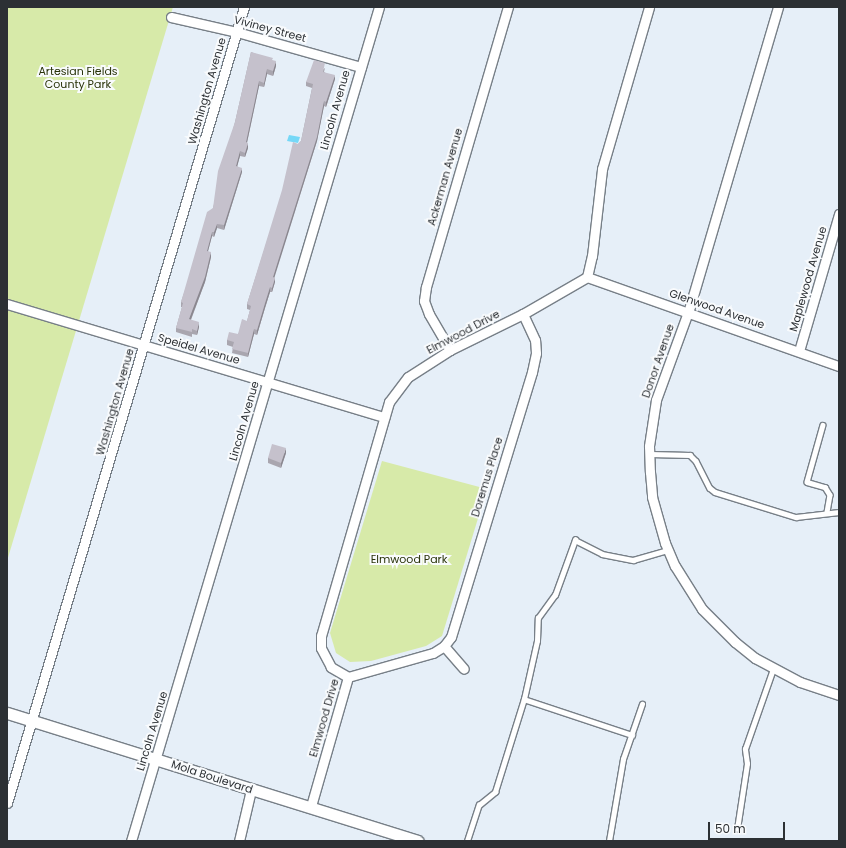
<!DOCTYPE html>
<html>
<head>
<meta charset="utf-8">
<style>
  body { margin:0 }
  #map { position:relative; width:846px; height:848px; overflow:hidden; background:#e6eff8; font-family:Poppins,sans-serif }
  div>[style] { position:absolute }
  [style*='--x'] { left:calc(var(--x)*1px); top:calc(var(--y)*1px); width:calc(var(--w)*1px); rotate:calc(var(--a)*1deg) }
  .green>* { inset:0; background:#d7eaa9 }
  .water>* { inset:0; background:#76d8f7 }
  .roads { filter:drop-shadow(1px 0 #777f87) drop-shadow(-1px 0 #777f87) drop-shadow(0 1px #777f87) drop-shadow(0 -1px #777f87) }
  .service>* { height:4.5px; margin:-2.25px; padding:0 2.25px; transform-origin:2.25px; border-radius:2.25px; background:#fff }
  .minor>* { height:9px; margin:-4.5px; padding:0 4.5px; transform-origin:4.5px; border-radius:4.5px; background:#fff }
  .tertiary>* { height:11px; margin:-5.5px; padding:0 5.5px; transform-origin:5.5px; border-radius:5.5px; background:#fff }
  .wall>* { inset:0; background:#a9a6af }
  .shaded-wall>* { inset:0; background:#8a878f }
  .building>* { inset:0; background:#c5c1cc }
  span { translate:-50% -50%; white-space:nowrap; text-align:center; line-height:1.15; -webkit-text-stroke:4px #f9fbfd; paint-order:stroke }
  .street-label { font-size:11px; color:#2c3034 }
  .park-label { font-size:11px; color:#283208 }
  .frame { position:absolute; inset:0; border:8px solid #2c3034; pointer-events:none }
  .scale { position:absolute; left:708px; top:822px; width:77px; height:18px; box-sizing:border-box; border:2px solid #2c3034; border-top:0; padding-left:5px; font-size:12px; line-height:14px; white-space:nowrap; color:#2c3034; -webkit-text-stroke:3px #f9fbfd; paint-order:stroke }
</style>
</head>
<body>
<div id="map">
  <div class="green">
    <i style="clip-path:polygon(7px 7px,173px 7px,7px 561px)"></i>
    <i style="clip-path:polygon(382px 461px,487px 489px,442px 636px,426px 646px,371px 661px,350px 662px,336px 653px,330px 633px)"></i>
  </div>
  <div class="water">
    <i style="clip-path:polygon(289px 135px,300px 137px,298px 143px,287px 141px)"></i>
  </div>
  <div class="roads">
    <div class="service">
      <i style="--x:823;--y:425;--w:59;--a:105.7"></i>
      <i style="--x:807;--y:482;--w:19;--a:16"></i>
      <i style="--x:825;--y:487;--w:9;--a:58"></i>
      <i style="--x:830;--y:495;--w:17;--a:100"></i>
      <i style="--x:650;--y:454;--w:40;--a:1.4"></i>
      <i style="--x:690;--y:455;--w:8;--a:45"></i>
      <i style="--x:696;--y:461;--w:30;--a:63"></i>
      <i style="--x:710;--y:488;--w:6;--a:39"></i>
      <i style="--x:715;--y:492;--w:85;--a:17.2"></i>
      <i style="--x:796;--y:517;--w:43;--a:-6.6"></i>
      <i style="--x:524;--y:699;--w:114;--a:18.4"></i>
      <i style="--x:737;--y:829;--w:66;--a:-81.3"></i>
      <i style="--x:747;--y:764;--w:15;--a:-98"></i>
      <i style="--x:745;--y:749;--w:85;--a:-70.7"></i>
      <i style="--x:467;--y:841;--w:38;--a:-72"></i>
      <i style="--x:479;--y:805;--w:21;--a:-39"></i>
      <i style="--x:495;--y:792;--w:97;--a:-72.7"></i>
      <i style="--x:524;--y:699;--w:59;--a:-77.4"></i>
      <i style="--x:537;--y:641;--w:23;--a:-88"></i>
      <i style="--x:538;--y:618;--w:29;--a:-54"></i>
      <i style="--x:555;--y:595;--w:59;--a:-70"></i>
      <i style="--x:575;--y:540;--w:30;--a:27"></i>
      <i style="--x:602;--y:554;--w:32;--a:11"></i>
      <i style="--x:633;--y:560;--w:36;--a:-16"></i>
      <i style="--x:609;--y:841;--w:83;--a:-80.3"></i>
      <i style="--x:623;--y:759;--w:58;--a:-70.9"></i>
    </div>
    <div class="minor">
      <i style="--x:778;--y:7;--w:318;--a:106.4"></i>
      <i style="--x:688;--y:312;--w:94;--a:110"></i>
      <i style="--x:656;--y:400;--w:47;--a:98.7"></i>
      <i style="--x:649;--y:446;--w:26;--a:88"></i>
      <i style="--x:650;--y:472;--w:25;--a:85"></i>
      <i style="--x:652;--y:497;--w:48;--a:74.2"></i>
      <i style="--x:665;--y:543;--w:25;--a:67"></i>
      <i style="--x:675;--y:566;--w:51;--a:57.9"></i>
      <i style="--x:702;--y:609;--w:47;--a:45"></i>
      <i style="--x:735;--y:642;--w:26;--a:39"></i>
      <i style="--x:755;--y:658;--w:51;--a:28.1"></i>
      <i style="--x:800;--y:682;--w:41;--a:18.4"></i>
      <i style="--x:171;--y:17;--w:68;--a:12.8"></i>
      <i style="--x:237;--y:32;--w:129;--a:15.8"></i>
      <i style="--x:587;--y:277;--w:267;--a:19.5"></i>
      <i style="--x:7;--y:304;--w:394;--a:16.7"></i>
      <i style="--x:450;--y:350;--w:42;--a:-120.3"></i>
      <i style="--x:429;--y:314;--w:14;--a:-111"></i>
      <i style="--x:424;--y:301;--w:14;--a:-82"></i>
      <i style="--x:426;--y:287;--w:292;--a:-73.7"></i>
      <i style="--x:799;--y:351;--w:143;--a:-73.7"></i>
      <i style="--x:444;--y:646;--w:30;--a:49"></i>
      <i style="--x:348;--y:677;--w:88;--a:-15.8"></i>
      <i style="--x:433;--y:653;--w:13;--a:-32"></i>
      <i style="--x:444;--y:646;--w:11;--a:-52"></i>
      <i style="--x:451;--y:637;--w:277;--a:-73"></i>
      <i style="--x:532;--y:372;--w:19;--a:-78"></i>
      <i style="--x:536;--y:353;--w:13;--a:-94"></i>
      <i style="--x:535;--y:340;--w:29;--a:-115"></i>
      <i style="--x:7;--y:803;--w:831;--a:-73.42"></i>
      <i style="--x:311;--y:806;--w:134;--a:-74"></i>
      <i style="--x:348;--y:677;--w:20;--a:-150"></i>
      <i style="--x:331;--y:667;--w:21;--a:-118"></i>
      <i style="--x:321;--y:648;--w:12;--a:-90"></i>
      <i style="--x:321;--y:636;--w:244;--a:-73.8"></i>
      <i style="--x:389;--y:402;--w:31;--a:-53"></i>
      <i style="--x:408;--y:377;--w:50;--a:-32.7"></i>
      <i style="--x:450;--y:350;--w:81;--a:-26.3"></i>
      <i style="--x:523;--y:314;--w:74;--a:-30"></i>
      <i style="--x:587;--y:277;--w:22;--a:-77"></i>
      <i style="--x:592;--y:256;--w:88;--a:-83.4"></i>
      <i style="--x:602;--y:169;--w:169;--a:-73.8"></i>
      <i style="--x:131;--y:841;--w:870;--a:-73.44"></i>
      <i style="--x:239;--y:841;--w:52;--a:-76.8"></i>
    </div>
    <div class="tertiary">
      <i style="--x:7;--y:713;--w:430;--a:17.3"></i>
    </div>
  </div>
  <div class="wall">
    <i style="clip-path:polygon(251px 52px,273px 61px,276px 66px,273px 76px,267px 74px,264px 87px,259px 86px,247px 143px,248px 148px,245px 157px,240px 156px,237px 166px,242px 172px,224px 230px,217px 228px,214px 237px,212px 236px,208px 251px,211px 257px,205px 282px,191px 320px,199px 327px,197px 335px,192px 334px,192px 337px,176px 332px,176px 328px,182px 307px,181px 307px,181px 302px,213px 208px,235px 122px)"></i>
    <i style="clip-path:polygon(325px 68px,324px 72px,335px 79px,326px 107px,324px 106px,317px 141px,274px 277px,275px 282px,272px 292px,270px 292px,265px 308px,257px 335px,254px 334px,248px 357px,232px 353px,233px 347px,227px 345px,227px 340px,238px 334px,247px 321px,250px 310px,247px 309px,247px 304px,298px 144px,301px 141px,312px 88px,306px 86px,306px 82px)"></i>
    <i style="clip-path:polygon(286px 453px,281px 468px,268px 463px,268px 458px)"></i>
  </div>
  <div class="shaded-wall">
    <i style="clip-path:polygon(276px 61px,276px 66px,273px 76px,273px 71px)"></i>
    <i style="clip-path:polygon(267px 69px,267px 74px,264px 87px,264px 83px)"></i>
    <i style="clip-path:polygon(335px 75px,335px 79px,326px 107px,326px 102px)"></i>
    <i style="clip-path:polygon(259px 81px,259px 86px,246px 147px,246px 142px)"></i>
    <i style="clip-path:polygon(324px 101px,324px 106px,317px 141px,273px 282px,273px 277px)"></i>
    <i style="clip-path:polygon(248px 143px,248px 148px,245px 157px,245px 153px)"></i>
    <i style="clip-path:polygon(240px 151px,240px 156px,236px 171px,236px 166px)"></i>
    <i style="clip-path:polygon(242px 168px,242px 172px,224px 230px,224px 225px)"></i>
    <i style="clip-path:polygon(217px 224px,217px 228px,214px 237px,214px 232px)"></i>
    <i style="clip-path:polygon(212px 232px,212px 236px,207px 255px,207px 251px)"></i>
    <i style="clip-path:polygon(211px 252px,211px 257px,205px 282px,189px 324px,189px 319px)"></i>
    <i style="clip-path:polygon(275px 278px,275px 282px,272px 292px,272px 288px)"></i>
    <i style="clip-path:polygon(270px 287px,270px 292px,265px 308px,257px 335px,257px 330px,265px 303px)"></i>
    <i style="clip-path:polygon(199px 322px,199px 327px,197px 335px,197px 331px)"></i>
    <i style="clip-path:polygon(254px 329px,254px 334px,248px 357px,248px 353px)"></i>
    <i style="clip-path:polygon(286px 448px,286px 453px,281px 468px,281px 463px)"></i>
  </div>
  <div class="building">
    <i style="clip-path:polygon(251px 52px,273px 58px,272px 60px,276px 61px,273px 71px,267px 69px,264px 83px,259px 81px,246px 142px,248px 143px,245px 153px,240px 151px,236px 166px,242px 168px,224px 225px,217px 224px,214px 232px,212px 232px,207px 251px,211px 252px,205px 277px,189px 319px,199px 322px,197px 331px,192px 329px,192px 332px,176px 328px,183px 303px,181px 302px,207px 212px,213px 208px,218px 171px,235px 122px)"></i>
    <i style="clip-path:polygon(314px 60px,325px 63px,323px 72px,335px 75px,326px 102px,324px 101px,317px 137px,273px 277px,275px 278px,272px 288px,270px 287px,265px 303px,257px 330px,254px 329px,248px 353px,232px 349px,234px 342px,227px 340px,229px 332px,238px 334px,242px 319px,247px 321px,251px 306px,247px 304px,282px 190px,293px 142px,298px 144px,301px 141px,313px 84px,306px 82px)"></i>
    <i style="clip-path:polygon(272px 444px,286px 448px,281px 463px,268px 458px)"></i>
  </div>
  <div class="street-label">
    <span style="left:270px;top:29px;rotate:15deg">Viviney Street</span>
    <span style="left:207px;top:91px;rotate:-74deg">Washington Avenue</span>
    <span style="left:335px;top:110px;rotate:-74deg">Lincoln Avenue</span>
    <span style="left:445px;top:177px;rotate:-74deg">Ackerman Avenue</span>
    <span style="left:808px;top:279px;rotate:-74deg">Maplewood Avenue</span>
    <span style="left:717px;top:309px;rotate:19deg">Glenwood Avenue</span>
    <span style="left:463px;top:332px;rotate:-28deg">Elmwood Drive</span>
    <span style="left:199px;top:349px;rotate:16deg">Speidel Avenue</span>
    <span style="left:658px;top:361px;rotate:-71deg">Donor Avenue</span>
    <span style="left:115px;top:402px;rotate:-74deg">Washington Avenue</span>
    <span style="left:244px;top:421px;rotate:-74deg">Lincoln Avenue</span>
    <span style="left:487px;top:477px;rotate:-73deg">Doremus Place</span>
    <span style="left:324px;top:718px;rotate:-74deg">Elmwood Drive</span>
    <span style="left:152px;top:731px;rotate:-73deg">Lincoln Avenue</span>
    <span style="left:212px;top:777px;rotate:18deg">Mola Boulevard</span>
  </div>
  <div class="park-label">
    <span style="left:78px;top:78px">Artesian Fields<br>County Park</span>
    <span style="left:409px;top:559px">Elmwood Park</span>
  </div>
  <div class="frame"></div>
  <div class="scale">50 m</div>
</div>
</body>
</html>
